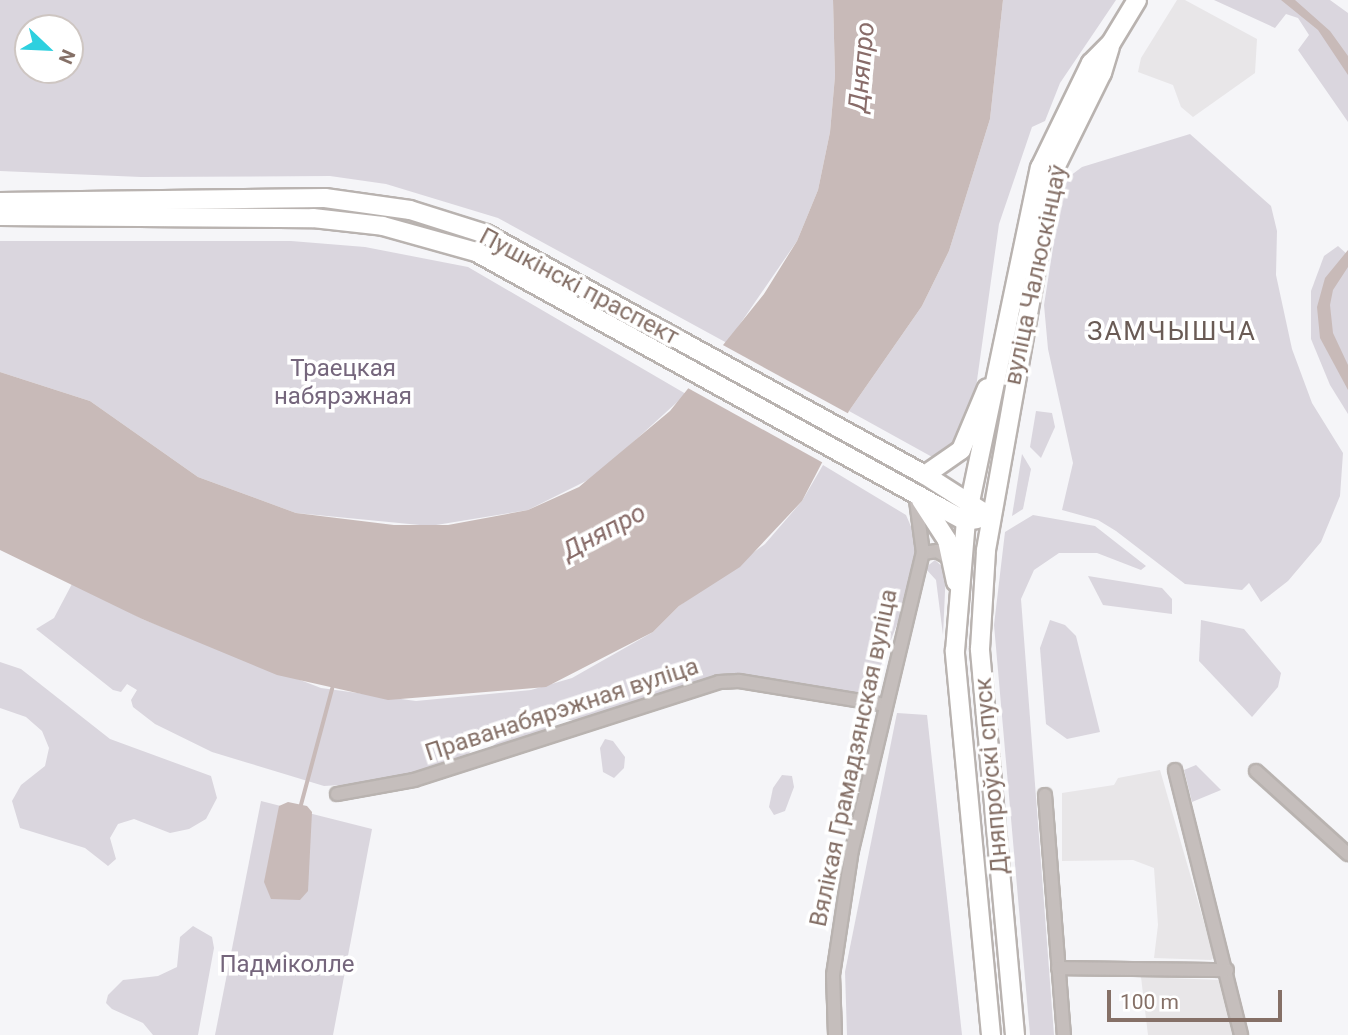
<!DOCTYPE html>
<html>
<head>
<meta charset="utf-8">
<style>
  body { margin:0 }
  #map { position:relative; width:1348px; height:1035px; overflow:hidden; background:#f5f5f8; font-family:Roboto,sans-serif }
  div>[style] { position:absolute }
  [style*='--x'] { left:calc(var(--x)*1px); top:calc(var(--y)*1px); width:calc(var(--w)*1px); rotate:calc(var(--a)*1deg) }
  .built>* { inset:0; background:#e8e6e8 }
  .green>* { inset:0; background:#dad6de }
  .water>* { inset:0; background:#c8bab8 }
  .pier>* { inset:0; background:#f5f5f8 }
  .stream>* { height:3.5px; margin:-1.75px; padding:0 1.75px; transform-origin:1.75px; border-radius:1.75px; background:#c8bab8 }
  .roads { filter:drop-shadow(2px 0 #b9b3b0) drop-shadow(-2px 0 #b9b3b0) drop-shadow(0 2px #b9b3b0) drop-shadow(0 -2px #b9b3b0) }
  .street>* { height:12px; margin:-6px; padding:0 6px; transform-origin:6px; border-radius:6px; background:#c5bebc }
  .primary>* { height:18px; margin:-9px; padding:0 9px; transform-origin:9px; border-radius:9px; background:#fff }
  span { translate:-50% -50%; white-space:nowrap; text-align:center; line-height:1.15; -webkit-text-stroke:7px #fff; paint-order:stroke }
  .street-label { font-size:24px; color:#857067 }
  .park-label { font-size:24px; color:#75667c }
  .water-label { font-size:26px; color:#886c69; font-style:italic }
  .neighbourhood-label { font-size:26px; color:#6a5b55; letter-spacing:2px }
  .north { position:absolute; left:14px; top:14px; width:70px; height:70px; box-sizing:border-box; background:#fff; border:2px solid #cec6c2; border-radius:50%; rotate:113deg; font-size:19px; font-weight:700; line-height:28px; text-align:center; color:#857067 }
  .north::after { content:''; display:block; margin:auto; width:24px; height:32px; background:#2ed0df; clip-path:polygon(50% 0,100% 100%,50% 72%,0 100%) }
  .scale { position:absolute; left:1107px; top:990px; width:175px; height:32px; box-sizing:border-box; border:4px solid #857067; border-top:0; padding-left:9px; font-size:21px; line-height:24px; white-space:nowrap; color:#857067; -webkit-text-stroke:5px #fff; paint-order:stroke }
</style>
</head>
<body>
<div id="map">
  <div class="built">
    <i style="clip-path:polygon(1177px 0,1185px 0,1257px 39px,1255px 73px,1193px 117px,1181px 107px,1173px 85px,1138px 72px,1141px 58px)"></i>
    <i style="clip-path:polygon(1160px 770px,1214px 957px,1211px 960px,1154px 958px,1158px 925px,1154px 868px,1133px 860px,1062px 861px,1062px 793px,1114px 785px,1118px 778px)"></i>
    <i style="clip-path:polygon(1141px 977px,1221px 980px,1233px 1035px,1148px 1035px)"></i>
  </div>
  <div class="green">
    <i style="clip-path:polygon(evenodd,0 0,833px 0,835px 76px,830px 132px,818px 190px,797px 241px,727px 343px,498px 218px,386px 184px,330px 176px,141px 177px,0 171px,0 0,28px 28px,70px 28px,70px 70px,28px 70px,28px 28px)"></i>
    <i style="clip-path:polygon(1003px 0,1116px 0,1060px 83px,1045px 121px,1032px 127px,999px 224px,970px 430px,940px 459px,934px 458px,849px 411px,922px 306px,949px 251px,990px 119px)"></i>
    <i style="clip-path:polygon(1214px 0,1330px 0,1348px 13px,1348px 122px,1298px 50px,1309px 35px,1298px 18px,1286px 14px,1275px 28px)"></i>
    <i style="clip-path:polygon(1190px 134px,1271px 206px,1277px 231px,1276px 275px,1292px 349px,1312px 403px,1343px 453px,1340px 496px,1321px 542px,1288px 581px,1261px 602px,1249px 583px,1242px 590px,1185px 584px,1116px 531px,1098px 520px,1062px 510px,1073px 463px,1048px 349px,1044px 305px,1062px 191px,1070px 176px,1082px 167px)"></i>
    <i style="clip-path:polygon(0 241px,291px 241px,365px 247px,468px 267px,686px 394px,596px 476px,528px 510px,430px 526px,296px 513px,198px 477px,90px 401px,0 372px)"></i>
    <i style="clip-path:polygon(1338px 246px,1348px 255px,1348px 414px,1330px 385px,1311px 339px,1311px 291px,1324px 256px)"></i>
    <i style="clip-path:polygon(1036px 411px,1052px 413px,1055px 427px,1041px 458px,1030px 447px)"></i>
    <i style="clip-path:polygon(1022px 454px,1031px 469px,1023px 509px,1012px 516px)"></i>
    <i style="clip-path:polygon(823px 465px,906px 515px,919px 545px,903px 609px,869px 696px,719px 677px,584px 721px,525px 717px,484px 735px,465px 758px,391px 782px,324px 786px,212px 752px,155px 724px,133px 707px,131px 700px,137px 690px,127px 684px,121px 692px,113px 690px,36px 629px,54px 618px,73px 582px,142px 619px,321px 688px,416px 701px,531px 690px,572px 678px,653px 632px,679px 606px,765px 544px,802px 501px)"></i>
    <i style="clip-path:polygon(1033px 515px,1095px 526px,1146px 566px,1141px 570px,1097px 553px,1059px 553px,1034px 570px,1021px 599px,1054px 1035px,1030px 1035px,994px 625px,1005px 532px)"></i>
    <i style="clip-path:polygon(935px 560px,946px 570px,943px 635px,936px 580px,925px 568px)"></i>
    <i style="clip-path:polygon(1088px 576px,1162px 588px,1172px 599px,1172px 614px,1103px 605px)"></i>
    <i style="clip-path:polygon(1050px 620px,1065px 625px,1076px 636px,1100px 732px,1067px 739px,1046px 724px,1040px 648px)"></i>
    <i style="clip-path:polygon(1201px 620px,1244px 629px,1281px 673px,1278px 687px,1252px 717px,1199px 661px)"></i>
    <i style="clip-path:polygon(0 662px,21px 669px,110px 739px,211px 776px,217px 798px,206px 819px,189px 829px,170px 833px,134px 819px,118px 824px,110px 838px,116px 859px,108px 866px,85px 848px,20px 828px,12px 801px,21px 785px,45px 766px,49px 748px,42px 731px,26px 717px,0 708px)"></i>
    <i style="clip-path:polygon(897px 713px,927px 715px,962px 1035px,847px 1035px,845px 972px)"></i>
    <i style="clip-path:polygon(536px 725px,558px 730px,487px 751px,508px 733px)"></i>
    <i style="clip-path:polygon(605px 739px,613px 741px,625px 757px,624px 768px,614px 778px,603px 772px,600px 748px)"></i>
    <i style="clip-path:polygon(1196px 765px,1221px 790px,1192px 802px,1184px 770px)"></i>
    <i style="clip-path:polygon(782px 775px,792px 776px,794px 787px,785px 811px,774px 815px,769px 807px,773px 788px)"></i>
    <i style="clip-path:polygon(261px 801px,372px 829px,333px 1035px,215px 1035px)"></i>
    <i style="clip-path:polygon(193px 926px,212px 937px,214px 948px,198px 1035px,153px 1035px,143px 1023px,112px 1009px,106px 1003px,108px 995px,123px 980px,158px 976px,177px 967px,180px 937px)"></i>
  </div>
  <div class="water">
    <i style="clip-path:polygon(833px 0,1003px 0,990px 119px,949px 251px,922px 306px,849px 411px,802px 501px,740px 567px,679px 606px,653px 632px,546px 687px,388px 700px,277px 675px,142px 619px,0 550px,0 372px,90px 401px,198px 477px,296px 513px,394px 525px,448px 525px,528px 510px,579px 487px,670px 411px,764px 294px,797px 241px,818px 190px,830px 132px,835px 76px)"></i>
    <i style="clip-path:polygon(1281px 0,1295px 0,1330px 31px,1348px 56px,1348px 75px,1318px 30px)"></i>
    <i style="clip-path:polygon(1348px 250px,1348px 267px,1333px 290px,1330px 305px,1333px 333px,1348px 365px,1348px 390px,1320px 338px,1317px 307px,1325px 278px)"></i>
    <i style="clip-path:polygon(288px 802px,307px 806px,312px 812px,308px 891px,300px 900px,271px 899px,264px 882px,279px 806px)"></i>
  </div>
  <div class="pier">
    <i style="clip-path:polygon(721px 344px,851px 415px,827px 465px,686px 387px)"></i>
  </div>
  <div class="stream">
    <i style="--x:301;--y:805;--w:120;--a:-75"></i>
  </div>
  <div class="roads">
    <div class="street">
      <i style="--x:923;--y:553;--w:14;--a:-8"></i>
      <i style="--x:937;--y:551;--w:14;--a:30"></i>
      <i style="--x:1175;--y:770;--w:273;--a:76"></i>
      <i style="--x:1256;--y:771;--w:124;--a:42.1"></i>
      <i style="--x:337;--y:794;--w:78;--a:-10.3"></i>
      <i style="--x:414;--y:780;--w:320;--a:-17.8"></i>
      <i style="--x:719;--y:682;--w:20;--a:-3"></i>
      <i style="--x:739;--y:681;--w:148;--a:9.3"></i>
      <i style="--x:1045;--y:795;--w:241;--a:85.5"></i>
      <i style="--x:1058;--y:968;--w:169;--a:0.7"></i>
      <i style="--x:835;--y:1035;--w:60;--a:-91.9"></i>
      <i style="--x:833;--y:975;--w:126;--a:-81.4"></i>
      <i style="--x:852;--y:850;--w:305;--a:-76.6"></i>
      <i style="--x:923;--y:553;--w:61;--a:-97.6"></i>
    </div>
    <div class="primary">
      <i style="--x:0;--y:202;--w:325;--a:-0.7"></i>
      <i style="--x:325;--y:198;--w:86;--a:8"></i>
      <i style="--x:410;--y:210;--w:80;--a:17.5"></i>
      <i style="--x:486;--y:234;--w:501;--a:28.77"></i>
      <i style="--x:925;--y:475;--w:78;--a:32.5"></i>
      <i style="--x:0;--y:216;--w:313;--a:0.4"></i>
      <i style="--x:313;--y:218;--w:70;--a:6.5"></i>
      <i style="--x:383;--y:226;--w:97;--a:15.6"></i>
      <i style="--x:476;--y:252;--w:533;--a:28.82"></i>
      <i style="--x:943;--y:509;--w:26;--a:28"></i>
      <i style="--x:966;--y:521;--w:11;--a:-10"></i>
      <i style="--x:925;--y:475;--w:44;--a:-34.8"></i>
      <i style="--x:961;--y:450;--w:67;--a:-67.2"></i>
      <i style="--x:921;--y:500;--w:48;--a:57"></i>
      <i style="--x:947;--y:540;--w:43;--a:77.9"></i>
      <i style="--x:991;--y:1035;--w:386;--a:-95.4"></i>
      <i style="--x:955;--y:651;--w:130;--a:-85.2"></i>
      <i style="--x:966;--y:521;--w:361;--a:-78.2"></i>
      <i style="--x:1040;--y:168;--w:117;--a:-64.1"></i>
      <i style="--x:1091;--y:63;--w:28;--a:-45"></i>
      <i style="--x:1111;--y:43;--w:50;--a:-58.8"></i>
      <i style="--x:1015;--y:1035;--w:388;--a:-95.2"></i>
      <i style="--x:980;--y:649;--w:99;--a:-86.5"></i>
      <i style="--x:986;--y:550;--w:384;--a:-79.9"></i>
      <i style="--x:1053;--y:172;--w:110;--a:-63.7"></i>
      <i style="--x:1102;--y:73;--w:27;--a:-73"></i>
    </div>
  </div>
  <div class="street-label">
    <span style="left:1036px;top:275px;rotate:-78deg">вуліца Чалюскінцаў</span>
    <span style="left:579px;top:287px;rotate:28deg">Пушкінскі праспект</span>
    <span style="left:562px;top:710px;rotate:-18deg">Праванабярэжная вуліца</span>
    <span style="left:854px;top:758px;rotate:-78deg">Вялікая Грамадзянская вуліца</span>
    <span style="left:992px;top:776px;rotate:-95deg">Дняпроўскі спуск</span>
  </div>
  <div class="park-label">
    <span style="left:343px;top:383px">Траецкая<br>набярэжная</span>
    <span style="left:287px;top:965px">Падміколле</span>
  </div>
  <div class="water-label">
    <span style="left:862px;top:67px;rotate:-85deg">Дняпро</span>
    <span style="left:604px;top:532px;rotate:-28deg">Дняпро</span>
  </div>
  <div class="neighbourhood-label">
    <span style="left:1172px;top:332px">ЗАМЧЫШЧА</span>
  </div>
  <div class="north">N</div>
  <div class="scale">100 m</div>
</div>
</body>
</html>
